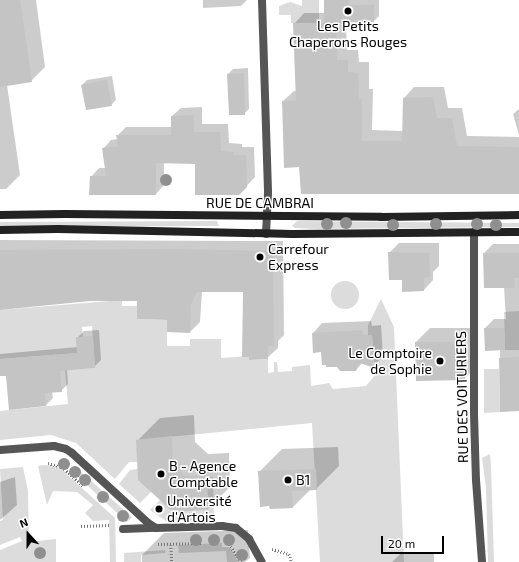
<!DOCTYPE html>
<html>
<head>
<meta charset="utf-8">
<style>
  body { margin:0 }
  #map { position:relative; width:519px; height:562px; overflow:hidden; background:#fff; font-family:"Exo 2",sans-serif }
  div>[style] { position:absolute }
  [style*='--x'] { left:calc(var(--x)*1px); top:calc(var(--y)*1px); width:calc(var(--w)*1px); rotate:calc(var(--a)*1deg) }
  .green>* { inset:0; background:#dcdcdc }
  .round { border-radius:50% }
  .shadow>* { inset:0; background:#0003 }
  .building>* { inset:0; background:#c4c4c4 }
  .path>* { height:2.5px; margin-top:-1.25px; transform-origin:0; background:repeating-linear-gradient(90deg,#777 0 1px,transparent 0 3px) }
  .service>* { height:8px; margin:-4px; padding:0 4px; transform-origin:4px; border-radius:4px; background:#555 }
  .pedestrian>* { height:8px; margin:-4px; padding:0 4px; transform-origin:4px; border-radius:4px; background:#555 }
  .minor>* { height:8px; margin:-4px; padding:0 4px; transform-origin:4px; border-radius:4px; background:#555 }
  .secondary>* { height:8px; margin:-4px; padding:0 4px; transform-origin:4px; border-radius:4px; background:#222 }
  .trees>* { width:12px; height:12px; margin:-6px; border-radius:50%; background:#8f8f8f }
  .dots>* { width:11px; height:11px; translate:-50% -50%; box-sizing:border-box; border:2px solid #fff; border-radius:50% }
  span { translate:-50% -50%; white-space:nowrap; text-align:center; line-height:1.15; -webkit-text-stroke:3px #fff; paint-order:stroke }
  .poi-label { font-size:14px; color:#000 }
  .left { translate:0 -50%; text-align:left }
  .right { translate:-100% -50%; text-align:right }
  .street-label { font-size:14px; color:#000 }
  .north { position:absolute; left:8px; top:514px; width:40px; height:40px; -webkit-text-stroke:3px #fff; paint-order:stroke; rotate:339deg; font-size:11px; font-weight:700; line-height:16px; text-align:center; color:#000 }
  .north::after { content:''; display:block; margin:auto; width:14px; height:18px; background:#000; clip-path:polygon(50% 0,100% 100%,50% 72%,0 100%) }
  .scale { position:absolute; left:381px; top:536px; width:63px; height:18px; box-sizing:border-box; border:2px solid #000; border-top:0; padding-left:5px; font-size:12px; line-height:14px; white-space:nowrap; color:#000; -webkit-text-stroke:3px #fff; paint-order:stroke }
</style>
</head>
<body>
<div id="map">
  <div class="green">
    <i style="clip-path:polygon(302px 0,319px 0,319px 23px,291px 23px,291px 15px,279px 15px,279px 6px,290px 2px,302px 6px)"></i>
    <i style="clip-path:polygon(217px 221px,219px 226px,214px 226px,0 227px,0 222px)"></i>
    <i style="clip-path:polygon(297px 221px,519px 223px,519px 227px,316px 229px,295px 228px,292px 226px)"></i>
    <i class="round" style="left:331px;top:281px;width:28px;height:28px"></i>
    <i style="clip-path:polygon(381px 299px,394px 327px,404px 562px,320px 562px,312px 423px,137px 440px,138px 462px,129px 462px,115px 479px,76px 443px,51px 435px,0 440px,0 411px,68px 404px,65px 370px,95px 368px,92px 326px,82px 327px,83px 337px,77px 353px,0 359px,0 310px,122px 300px,122px 306px,137px 306px,137px 319px,167px 320px,167px 346px,190px 346px,190px 339px,221px 339px,221px 358px,249px 356px,249px 360px,268px 359px,268px 373px,274px 372px,274px 362px,277px 362px,278px 372px,292px 371px,292px 367px,310px 365px,311px 386px,329px 383px,333px 389px,366px 386px,375px 375px,372px 335px,368px 335px,368px 325px)"></i>
    <i style="clip-path:polygon(519px 311px,519px 350px,505px 350px,504px 312px)"></i>
    <i style="clip-path:polygon(484px 369px,499px 369px,500px 412px,484px 413px)"></i>
    <i style="clip-path:polygon(490px 454px,491px 466px,494px 562px,488px 562px,486px 488px,482px 458px)"></i>
    <i style="clip-path:polygon(44px 465px,54px 466px,62px 470px,115px 518px,116px 562px,110px 562px,109px 520px,93px 521px,85px 513px,93px 505px,77px 492px,53px 491px,47px 505px,38px 466px)"></i>
    <i style="clip-path:polygon(23px 467px,28px 491px,29px 542px,56px 539px,56px 562px,0 562px,0 550px,22px 541px,20px 537px,0 545px,0 521px,3px 520px,0 469px)"></i>
    <i style="clip-path:polygon(138px 469px,151px 492px,140px 503px,119px 484px,130px 470px)"></i>
    <i style="clip-path:polygon(81px 472px,132px 517px,127px 522px,77px 476px)"></i>
    <i style="clip-path:polygon(207px 477px,213px 477px,214px 520px,166px 521px,150px 510px,160px 500px,180px 511px,208px 510px)"></i>
    <i style="clip-path:polygon(222px 543px,222px 547px,228px 547px,231px 549px,238px 562px,227px 562px,226px 551px,179px 553px,178px 545px)"></i>
    <i style="clip-path:polygon(165px 550px,165px 553px,141px 555px,141px 562px,124px 562px,124px 553px)"></i>
  </div>
  <div class="shadow">
    <i style="clip-path:polygon(0 0,36px 0,45px 67px,31px 81px,7px 85px,20px 175px,6px 189px,0 189px)"></i>
    <i style="clip-path:polygon(203px 0,247px 0,241px 6px,203px 8px)"></i>
    <i style="clip-path:polygon(325px 0,379px 0,379px 16px,374px 21px,346px 22px,347px 50px,358px 50px,359px 62px,369px 62px,369px 89px,373px 89px,372px 130px,403px 131px,404px 98px,414px 87px,444px 87px,448px 108px,462px 108px,467px 136px,519px 137px,519px 193px,300px 166px,283px 101px,294px 91px,296px 91px,294px 24px,304px 13px,325px 13px)"></i>
    <i style="clip-path:polygon(248px 68px,249px 109px,244px 114px,228px 74px,233px 69px)"></i>
    <i style="clip-path:polygon(112px 76px,116px 100px,111px 105px,82px 85px,87px 80px)"></i>
    <i style="clip-path:polygon(202px 107px,202px 124px,228px 124px,229px 143px,242px 144px,242px 147px,254px 147px,255px 177px,239px 194px,196px 163px,164px 162px,164px 185px,156px 194px,91px 177px,99px 168px,106px 168px,103px 149px,111px 140px,118px 139px,118px 135px,126px 127px,172px 127px,172px 116px,181px 108px)"></i>
    <i style="clip-path:polygon(519px 109px,519px 135px,513px 114px)"></i>
    <i style="clip-path:polygon(0 240px,283px 241px,284px 335px,278px 341px,278px 348px,267px 358px,244px 291px,202px 291px,200px 322px,190px 332px,138px 300px,90px 300px,0 308px)"></i>
    <i style="clip-path:polygon(399px 243px,439px 243px,439px 266px,433px 272px,433px 280px,424px 290px,389px 253px)"></i>
    <i style="clip-path:polygon(493px 244px,519px 244px,519px 410px,501px 411px,500px 349px,485px 328px,494px 319px,506px 319px,504px 287px,484px 253px)"></i>
    <i style="clip-path:polygon(371px 321px,372px 326px,381px 325px,383px 357px,373px 366px,363px 362px,356px 370px,322px 351px,313px 333px,322px 323px)"></i>
    <i style="clip-path:polygon(430px 328px,477px 328px,478px 365px,464px 379px,416px 342px)"></i>
    <i style="clip-path:polygon(99px 330px,101px 360px,94px 367px,67px 369px,68px 384px,61px 391px,52px 391px,53px 398px,46px 405px,6px 375px,0 375px,0 354px,78px 347px,77px 338px,84px 331px)"></i>
    <i style="clip-path:polygon(194px 415px,195px 442px,208px 454px,229px 453px,230px 487px,208px 509px,138px 440px,160px 418px)"></i>
    <i style="clip-path:polygon(338px 447px,339px 466px,316px 489px,311px 489px,293px 507px,259px 472px,282px 449px)"></i>
    <i style="clip-path:polygon(15px 477px,17px 505px,0 520px,0 482px)"></i>
    <i style="clip-path:polygon(248px 530px,250px 558px,245px 562px,142px 562px,142px 555px,164px 533px)"></i>
    <i style="clip-path:polygon(401px 553px,434px 553px,434px 562px,392px 562px)"></i>
  </div>
  <div class="building">
    <i style="clip-path:polygon(0 0,20px 0,32px 82px,0 87px)"></i>
    <i style="clip-path:polygon(324px 0,349px 0,349px 5px,374px 5px,374px 22px,324px 23px)"></i>
    <i style="clip-path:polygon(293px 23px,336px 23px,337px 60px,348px 60px,348px 72px,358px 73px,359px 99px,362px 99px,362px 141px,402px 141px,403px 98px,433px 97px,437px 118px,452px 118px,457px 146px,519px 147px,519px 194px,301px 194px,299px 167px,284px 168px,282px 101px,296px 101px)"></i>
    <i style="clip-path:polygon(244px 73px,245px 115px,229px 115px,227px 74px)"></i>
    <i style="clip-path:polygon(107px 80px,112px 106px,86px 110px,81px 85px)"></i>
    <i style="clip-path:polygon(194px 115px,194px 132px,220px 132px,221px 151px,234px 152px,234px 155px,246px 155px,247px 187px,239px 195px,195px 195px,195px 164px,156px 163px,156px 195px,89px 195px,90px 176px,106px 176px,102px 148px,118px 146px,116px 135px,171px 135px,171px 116px)"></i>
    <i style="clip-path:polygon(176px 249px,273px 251px,274px 346px,268px 346px,268px 359px,249px 360px,249px 357px,242px 357px,243px 292px,197px 292px,191px 304px,190px 333px,167px 332px,167px 320px,137px 319px,137px 301px,90px 301px,0 310px,0 250px)"></i>
    <i style="clip-path:polygon(388px 252px,429px 253px,430px 277px,424px 278px,424px 291px,402px 292px,402px 280px,389px 280px)"></i>
    <i style="clip-path:polygon(483px 253px,519px 253px,519px 278px,514px 278px,515px 288px,484px 288px)"></i>
    <i style="clip-path:polygon(484px 328px,504px 328px,505px 350px,485px 351px)"></i>
    <i style="clip-path:polygon(362px 330px,363px 335px,372px 335px,374px 368px,360px 363px,356px 371px,340px 371px,337px 367px,326px 367px,326px 365px,322px 365px,321px 352px,313px 353px,312px 333px)"></i>
    <i style="clip-path:polygon(93px 336px,95px 368px,60px 371px,62px 392px,45px 393px,46px 406px,9px 410px,6px 376px,0 376px,0 359px,77px 353px,76px 337px)"></i>
    <i style="clip-path:polygon(415px 342px,463px 342px,465px 380px,416px 381px)"></i>
    <i style="clip-path:polygon(519px 357px,519px 411px,500px 412px,499px 358px)"></i>
    <i style="clip-path:polygon(172px 436px,173px 465px,185px 476px,207px 475px,208px 510px,173px 512px,138px 480px,136px 440px)"></i>
    <i style="clip-path:polygon(316px 469px,317px 490px,292px 491px,293px 508px,270px 509px,269px 506px,260px 507px,258px 471px)"></i>
  </div>
  <div class="path">
    <i style="--x:48;--y:463;--w:15;--a:16"></i>
    <i style="--x:62;--y:467;--w:28;--a:42"></i>
    <i style="--x:81;--y:526;--w:29;--a:-2"></i>
    <i style="--x:158;--y:544;--w:43;--a:-1.3"></i>
    <i style="--x:229;--y:544;--w:22;--a:56"></i>
    <i style="--x:171;--y:545;--w:17;--a:87"></i>
    <i style="--x:272;--y:549;--w:18;--a:16"></i>
    <i style="--x:289;--y:554;--w:9;--a:69"></i>
  </div>
  <div class="service">
    <i style="--x:474;--y:232;--w:182;--a:90"></i>
    <i style="--x:474;--y:414;--w:66;--a:88.3"></i>
    <i style="--x:476;--y:480;--w:82;--a:85.8"></i>
    <i style="--x:0;--y:450;--w:54;--a:-4.2"></i>
  </div>
  <div class="pedestrian">
    <i style="--x:54;--y:446;--w:12;--a:14"></i>
    <i style="--x:66;--y:449;--w:7;--a:34"></i>
    <i style="--x:72;--y:453;--w:103;--a:42.6"></i>
    <i style="--x:148;--y:523;--w:9;--a:32"></i>
    <i style="--x:156;--y:528;--w:66;--a:-1.7"></i>
    <i style="--x:222;--y:526;--w:14;--a:8"></i>
    <i style="--x:236;--y:528;--w:17;--a:40"></i>
    <i style="--x:249;--y:539;--w:26;--a:61"></i>
    <i style="--x:123;--y:529;--w:33;--a:-2"></i>
  </div>
  <div class="minor">
    <i style="--x:262;--y:0;--w:193;--a:88.2"></i>
    <i style="--x:268;--y:193;--w:41;--a:92.8"></i>
  </div>
  <div class="secondary">
    <i style="--x:0;--y:215;--w:65;--a:-0.9"></i>
    <i style="--x:65;--y:214;--w:316;--a:0.5"></i>
    <i style="--x:381;--y:217;--w:138;--a:-0.8"></i>
    <i style="--x:0;--y:230;--w:58;--a:-1"></i>
    <i style="--x:58;--y:229;--w:234;--a:1.2"></i>
    <i style="--x:292;--y:234;--w:227;--a:-0.5"></i>
  </div>
  <div class="trees">
    <i style="left:166px;top:180px"></i>
    <i style="left:346px;top:223px"></i>
    <i style="left:327px;top:224px"></i>
    <i style="left:436px;top:224px"></i>
    <i style="left:477px;top:224px"></i>
    <i style="left:393px;top:225px"></i>
    <i style="left:496px;top:225px"></i>
    <i style="left:64px;top:464px"></i>
    <i style="left:75px;top:472px"></i>
    <i style="left:85px;top:480px"></i>
    <i style="left:103px;top:497px"></i>
    <i style="left:123px;top:516px"></i>
    <i style="left:196px;top:540px"></i>
    <i style="left:214px;top:540px"></i>
    <i style="left:229px;top:540px"></i>
    <i style="left:40px;top:553px"></i>
    <i style="left:242px;top:555px"></i>
  </div>
  <div class="dots">
    <i style="left:348px;top:11px;background:#000"></i>
    <i style="left:260px;top:257px;background:#000"></i>
    <i style="left:440px;top:361px;background:#000"></i>
    <i style="left:161px;top:474px;background:#000"></i>
    <i style="left:288px;top:480px;background:#000"></i>
    <i style="left:159px;top:509px;background:#000"></i>
  </div>
  <div class="poi-label">
    <span style="left:348px;top:34px">Les Petits<br>Chaperons Rouges</span>
    <span class="left" style="left:268px;top:257px">Carrefour<br>Express</span>
    <span class="right" style="left:432px;top:361px">Le Comptoire<br>de Sophie</span>
    <span class="left" style="left:169px;top:474px">B - Agence<br>Comptable</span>
    <span class="left" style="left:296px;top:480px">B1</span>
    <span class="left" style="left:167px;top:509px">Université<br>d'Artois</span>
  </div>
  <div class="street-label">
    <span style="left:260px;top:203px">RUE DE CAMBRAI</span>
    <span style="left:462px;top:397px;rotate:-91deg">RUE DES VOITURIERS</span>
  </div>
  <div class="north">N</div>
  <div class="scale">20 m</div>
</div>
</body>
</html>
